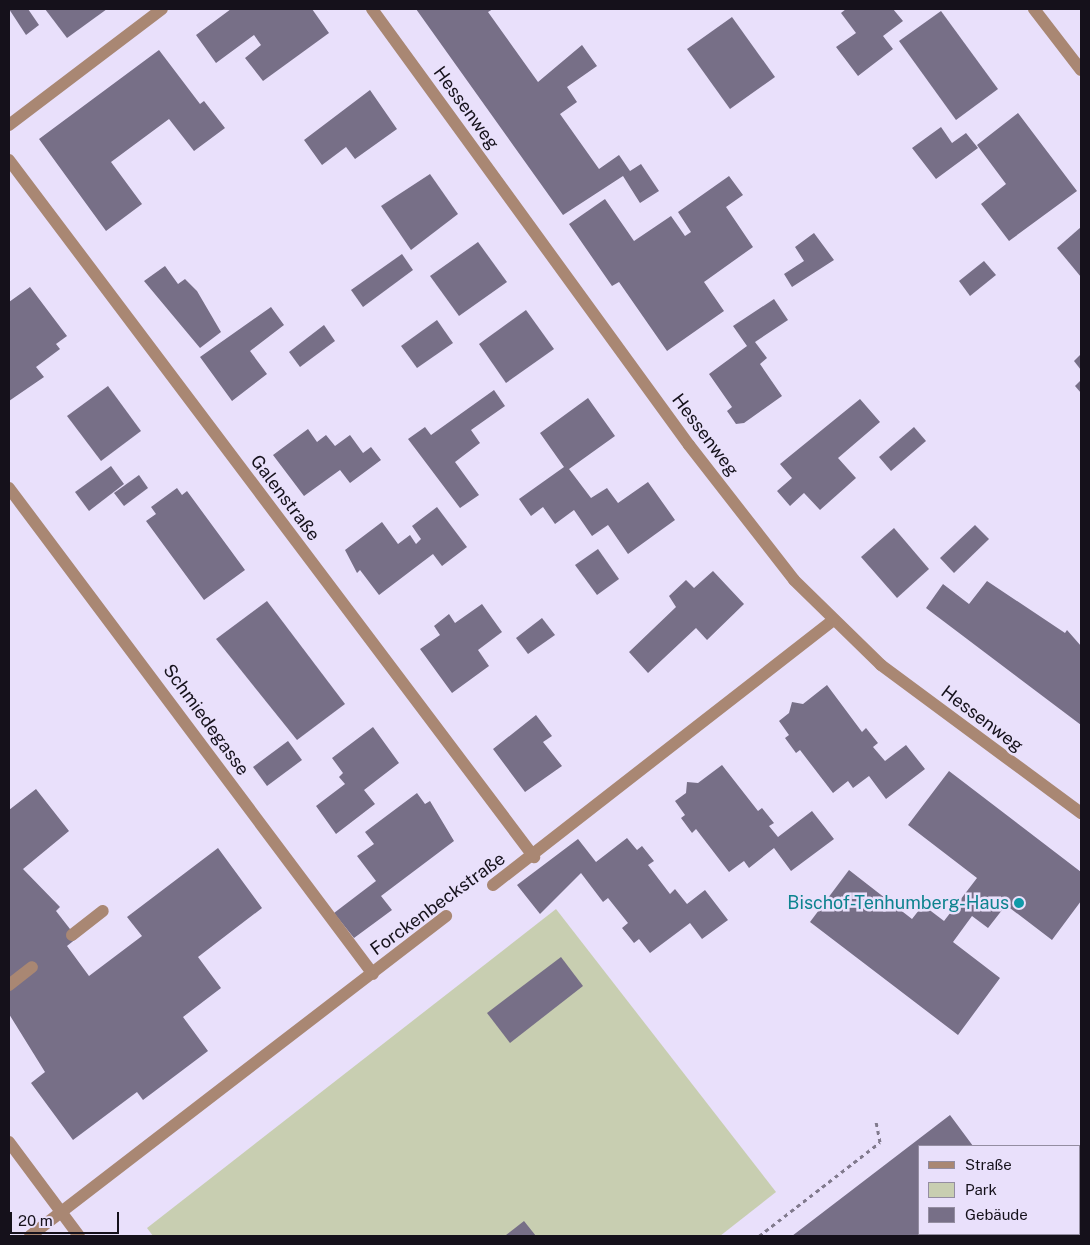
<!DOCTYPE html>
<html>
<head>
<meta charset="utf-8">
<style>
  body { margin:0 }
  #map { position:relative; width:1090px; height:1245px; overflow:hidden; background:#e9e0fb; font-family:"Public Sans",sans-serif }
  div>[style] { position:absolute }
  [style*='--x'] { left:calc(var(--x)*1px); top:calc(var(--y)*1px); width:calc(var(--w)*1px); rotate:calc(var(--a)*1deg) }
  .green>* { inset:0; background:#c8ceb1 }
  .building>* { inset:0; background:#776f87 }
  .path>* { height:3px; margin-top:-1.5px; transform-origin:0; background:repeating-linear-gradient(90deg,#817a8d 0 4px,transparent 0 8px) }
  .service>* { height:12px; margin:-6px; padding:0 6px; transform-origin:6px; border-radius:6px; background:#a98773 }
  .minor>* { height:12px; margin:-6px; padding:0 6px; transform-origin:6px; border-radius:6px; background:#a98773 }
  .tertiary>* { height:12px; margin:-6px; padding:0 6px; transform-origin:6px; border-radius:6px; background:#a98773 }
  .dots>* { width:14px; height:14px; translate:-50% -50%; box-sizing:border-box; border:2px solid #e9e0fb; border-radius:50% }
  span { translate:-50% -50%; white-space:nowrap; text-align:center; line-height:1.15; -webkit-text-stroke:5px #e9e0fb; paint-order:stroke }
  .street-label { font-size:18px; color:#15111b }
  .culture-label { font-size:18px; color:#0d838f }
  .right { translate:-100% -50%; text-align:right }
  .frame { position:absolute; inset:0; border:10px solid #15111b; pointer-events:none }
  .legend { position:absolute; left:918px; top:1145px; width:162px; height:90px; box-sizing:border-box; background:#e9e0fb; border:1px solid #948da1; margin:0; padding:6px 9px; list-style:none; font-size:15px; color:#15111b }
  .legend li { display:flex; align-items:center; gap:10px; height:25px }
  .legend b { width:25px; border:1px solid #948da1 }
  .scale { position:absolute; left:10px; top:1212px; width:109px; height:22px; box-sizing:border-box; border:2px solid #15111b; border-top:0; padding-left:6px; font-size:15px; line-height:18px; white-space:nowrap; color:#15111b; -webkit-text-stroke:4px #e9e0fb; paint-order:stroke }
</style>
</head>
<body>
<div id="map">
  <div class="green">
    <i style="clip-path:polygon(556px 909px,776px 1192px,720px 1236px,153px 1236px,147px 1228px)"></i>
  </div>
  <div class="building">
    <i style="clip-path:polygon(9px 9px,28px 9px,39px 25px,26px 35px)"></i>
    <i style="clip-path:polygon(45px 9px,107px 9px,67px 38px)"></i>
    <i style="clip-path:polygon(231px 9px,312px 9px,329px 33px,263px 81px,245px 58px,261px 45px,254px 35px,216px 63px,196px 35px)"></i>
    <i style="clip-path:polygon(416px 9px,493px 9px,488px 12px,538px 82px,582px 45px,597px 66px,567px 87px,577px 102px,560px 114px,599px 169px,619px 155px,630px 171px,641px 164px,659px 191px,640px 203px,623px 176px,563px 215px)"></i>
    <i style="clip-path:polygon(846px 9px,893px 9px,903px 21px,883px 36px,893px 49px,858px 76px,836px 47px,856px 33px,841px 13px)"></i>
    <i style="clip-path:polygon(941px 11px,998px 89px,956px 120px,899px 41px)"></i>
    <i style="clip-path:polygon(732px 17px,775px 77px,730px 109px,687px 49px)"></i>
    <i style="clip-path:polygon(159px 50px,200px 104px,204px 101px,225px 128px,194px 151px,169px 119px,111px 162px,142px 204px,106px 231px,39px 139px)"></i>
    <i style="clip-path:polygon(370px 90px,397px 129px,355px 159px,346px 147px,322px 165px,304px 140px)"></i>
    <i style="clip-path:polygon(1018px 113px,1077px 191px,1009px 241px,981px 204px,1006px 184px,977px 145px)"></i>
    <i style="clip-path:polygon(941px 127px,952px 143px,966px 133px,978px 148px,936px 179px,912px 148px)"></i>
    <i style="clip-path:polygon(430px 174px,458px 214px,411px 250px,381px 206px)"></i>
    <i style="clip-path:polygon(729px 176px,743px 195px,726px 207px,753px 247px,704px 282px,724px 311px,667px 351px,619px 282px,612px 286px,569px 224px,605px 199px,634px 241px,671px 216px,685px 236px,691px 232px,678px 212px)"></i>
    <i style="clip-path:polygon(1081px 227px,1081px 277px,1057px 248px)"></i>
    <i style="clip-path:polygon(814px 233px,834px 260px,792px 287px,784px 274px,804px 261px,795px 247px)"></i>
    <i style="clip-path:polygon(478px 242px,507px 282px,459px 316px,430px 276px)"></i>
    <i style="clip-path:polygon(402px 254px,413px 270px,363px 307px,351px 290px)"></i>
    <i style="clip-path:polygon(984px 261px,996px 275px,970px 296px,959px 281px)"></i>
    <i style="clip-path:polygon(165px 266px,178px 284px,185px 279px,197px 291px,221px 332px,200px 348px,144px 281px)"></i>
    <i style="clip-path:polygon(30px 287px,67px 336px,56px 344px,60px 349px,36px 367px,44px 377px,9px 401px,9px 302px)"></i>
    <i style="clip-path:polygon(774px 299px,788px 320px,755px 342px,767px 358px,760px 364px,782px 396px,744px 423px,736px 424px,727px 411px,732px 407px,709px 374px,747px 346px,733px 326px)"></i>
    <i style="clip-path:polygon(271px 307px,284px 325px,250px 351px,267px 374px,232px 401px,200px 357px)"></i>
    <i style="clip-path:polygon(526px 310px,554px 349px,506px 383px,479px 344px)"></i>
    <i style="clip-path:polygon(437px 320px,453px 343px,417px 368px,401px 346px)"></i>
    <i style="clip-path:polygon(324px 325px,335px 341px,300px 367px,289px 352px)"></i>
    <i style="clip-path:polygon(1081px 354px,1081px 370px,1074px 361px)"></i>
    <i style="clip-path:polygon(1081px 380px,1081px 393px,1075px 386px)"></i>
    <i style="clip-path:polygon(108px 386px,141px 431px,101px 461px,67px 416px)"></i>
    <i style="clip-path:polygon(494px 390px,505px 406px,471px 430px,480px 443px,455px 462px,479px 495px,460px 508px,408px 439px,425px 427px,431px 435px)"></i>
    <i style="clip-path:polygon(588px 398px,615px 436px,569px 469px,591px 498px,607px 488px,618px 503px,648px 482px,675px 520px,628px 554px,608px 525px,592px 536px,574px 510px,555px 524px,543px 507px,531px 516px,519px 499px,564px 467px,540px 433px)"></i>
    <i style="clip-path:polygon(860px 399px,880px 422px,838px 458px,856px 478px,820px 510px,804px 493px,790px 506px,777px 491px,792px 478px,780px 464px)"></i>
    <i style="clip-path:polygon(914px 427px,926px 441px,891px 471px,879px 457px)"></i>
    <i style="clip-path:polygon(308px 429px,317px 442px,326px 435px,335px 446px,350px 435px,363px 453px,371px 447px,381px 460px,350px 483px,340px 470px,304px 496px,273px 455px)"></i>
    <i style="clip-path:polygon(111px 466px,124px 484px,89px 511px,75px 492px)"></i>
    <i style="clip-path:polygon(139px 475px,148px 488px,124px 506px,114px 493px)"></i>
    <i style="clip-path:polygon(177px 488px,182px 495px,187px 491px,245px 570px,204px 600px,146px 521px,156px 514px,151px 507px)"></i>
    <i style="clip-path:polygon(437px 507px,467px 547px,442px 566px,433px 554px,379px 595px,360px 570px,357px 573px,345px 550px,382px 522px,398px 544px,410px 535px,416px 544px,421px 539px,412px 526px)"></i>
    <i style="clip-path:polygon(975px 525px,989px 539px,954px 573px,940px 558px)"></i>
    <i style="clip-path:polygon(894px 528px,929px 569px,897px 598px,861px 557px)"></i>
    <i style="clip-path:polygon(598px 549px,619px 579px,597px 595px,575px 565px)"></i>
    <i style="clip-path:polygon(713px 571px,744px 604px,707px 640px,696px 628px,648px 673px,629px 652px,676px 607px,669px 596px,686px 580px,694px 588px)"></i>
    <i style="clip-path:polygon(987px 581px,1065px 633px,1067px 630px,1081px 646px,1081px 725px,926px 608px,943px 584px,969px 604px)"></i>
    <i style="clip-path:polygon(267px 601px,345px 704px,297px 740px,216px 639px)"></i>
    <i style="clip-path:polygon(482px 604px,502px 632px,478px 650px,489px 666px,452px 693px,420px 649px,440px 635px,434px 626px,449px 614px,455px 623px)"></i>
    <i style="clip-path:polygon(542px 618px,555px 635px,528px 654px,516px 638px)"></i>
    <i style="clip-path:polygon(827px 685px,862px 732px,866px 728px,878px 743px,873px 747px,885px 761px,906px 745px,925px 769px,886px 799px,869px 776px,853px 788px,848px 781px,833px 793px,800px 750px,796px 753px,785px 738px,789px 735px,779px 721px,789px 713px,792px 702px,803px 704px)"></i>
    <i style="clip-path:polygon(536px 715px,552px 736px,543px 742px,562px 766px,525px 792px,493px 749px)"></i>
    <i style="clip-path:polygon(373px 727px,399px 763px,364px 790px,375px 804px,336px 834px,316px 806px,345px 784px,339px 777px,343px 773px,332px 758px)"></i>
    <i style="clip-path:polygon(288px 741px,302px 760px,267px 786px,253px 767px)"></i>
    <i style="clip-path:polygon(722px 765px,758px 811px,762px 808px,774px 823px,769px 826px,778px 837px,812px 811px,834px 839px,791px 871px,774px 848px,749px 868px,744px 861px,729px 872px,696px 829px,692px 833px,681px 818px,685px 815px,675px 801px,686px 793px,687px 782px,698px 783px)"></i>
    <i style="clip-path:polygon(949px 771px,1081px 872px,1081px 901px,1052px 940px,1006px 905px,988px 928px,972px 916px,953px 942px,1000px 978px,958px 1035px,810px 922px,849px 870px,912px 919px,923px 905px,944px 921px,977px 878px,908px 825px)"></i>
    <i style="clip-path:polygon(36px 789px,69px 831px,23px 869px,60px 907px,56px 911px,77px 938px,67px 946px,89px 976px,142px 936px,127px 917px,218px 848px,262px 908px,198px 957px,221px 988px,183px 1017px,208px 1051px,143px 1100px,137px 1092px,73px 1140px,31px 1083px,45px 1072px,9px 1014px,9px 810px)"></i>
    <i style="clip-path:polygon(417px 793px,425px 804px,430px 801px,454px 841px,381px 896px,392px 910px,354px 938px,334px 913px,376px 881px,357px 856px,374px 844px,365px 832px)"></i>
    <i style="clip-path:polygon(627px 838px,637px 850px,642px 846px,654px 861px,648px 865px,670px 894px,675px 889px,687px 904px,705px 890px,728px 920px,702px 939px,690px 923px,650px 953px,639px 939px,634px 943px,622px 928px,628px 923px,608px 898px,603px 902px,581px 873px,540px 914px,517px 885px,578px 839px,596px 862px)"></i>
    <i style="clip-path:polygon(561px 957px,583px 986px,510px 1043px,487px 1013px)"></i>
    <i style="clip-path:polygon(950px 1115px,973px 1146px,919px 1146px,919px 1234px,1042px 1236px,792px 1236px)"></i>
    <i style="clip-path:polygon(524px 1221px,536px 1236px,502px 1236px,506px 1235px)"></i>
  </div>
  <div class="path">
    <i style="--x:759;--y:1236;--w:153;--a:-37.8"></i>
    <i style="--x:880;--y:1142;--w:21;--a:-101"></i>
  </div>
  <div class="service">
    <i style="--x:72;--y:935;--w:39;--a:-38"></i>
    <i style="--x:9;--y:985;--w:29;--a:-38"></i>
  </div>
  <div class="minor">
    <i style="--x:372;--y:9;--w:539;--a:53.98"></i>
    <i style="--x:689;--y:445;--w:171;--a:52.1"></i>
    <i style="--x:794;--y:580;--w:122;--a:44.3"></i>
    <i style="--x:881;--y:665;--w:249;--a:36.5"></i>
    <i style="--x:1034;--y:9;--w:77;--a:52.4"></i>
    <i style="--x:9;--y:125;--w:192;--a:-37.2"></i>
    <i style="--x:9;--y:160;--w:873;--a:53.01"></i>
    <i style="--x:9;--y:488;--w:607;--a:53.17"></i>
    <i style="--x:493;--y:885;--w:431;--a:-37.9"></i>
    <i style="--x:30;--y:1236;--w:525;--a:-37.57"></i>
  </div>
  <div class="tertiary">
    <i style="--x:9;--y:1142;--w:117;--a:53.3"></i>
  </div>
  <div class="dots">
    <i style="left:1019px;top:903px;background:#0f9aa8"></i>
  </div>
  <div class="street-label">
    <span style="left:466px;top:108px;rotate:54deg">Hessenweg</span>
    <span style="left:705px;top:435px;rotate:53deg">Hessenweg</span>
    <span style="left:285px;top:498px;rotate:53deg">Galenstraße</span>
    <span style="left:982px;top:719px;rotate:37deg">Hessenweg</span>
    <span style="left:206px;top:720px;rotate:54deg">Schmiedegasse</span>
    <span style="left:438px;top:904px;rotate:-36deg">Forckenbeckstraße</span>
  </div>
  <div class="culture-label">
    <span class="right" style="left:1009px;top:903px">Bischof-Tenhumberg-Haus</span>
  </div>
  <div class="frame"></div>
  <ul class="legend">
  <li><b style="height:6px;background:#a98773"></b>Straße</li>
  <li><b style="height:14px;background:#c8ceb1"></b>Park</li>
  <li><b style="height:14px;background:#776f87"></b>Gebäude</li>
  </ul>
  <div class="scale">20 m</div>
</div>
</body>
</html>
